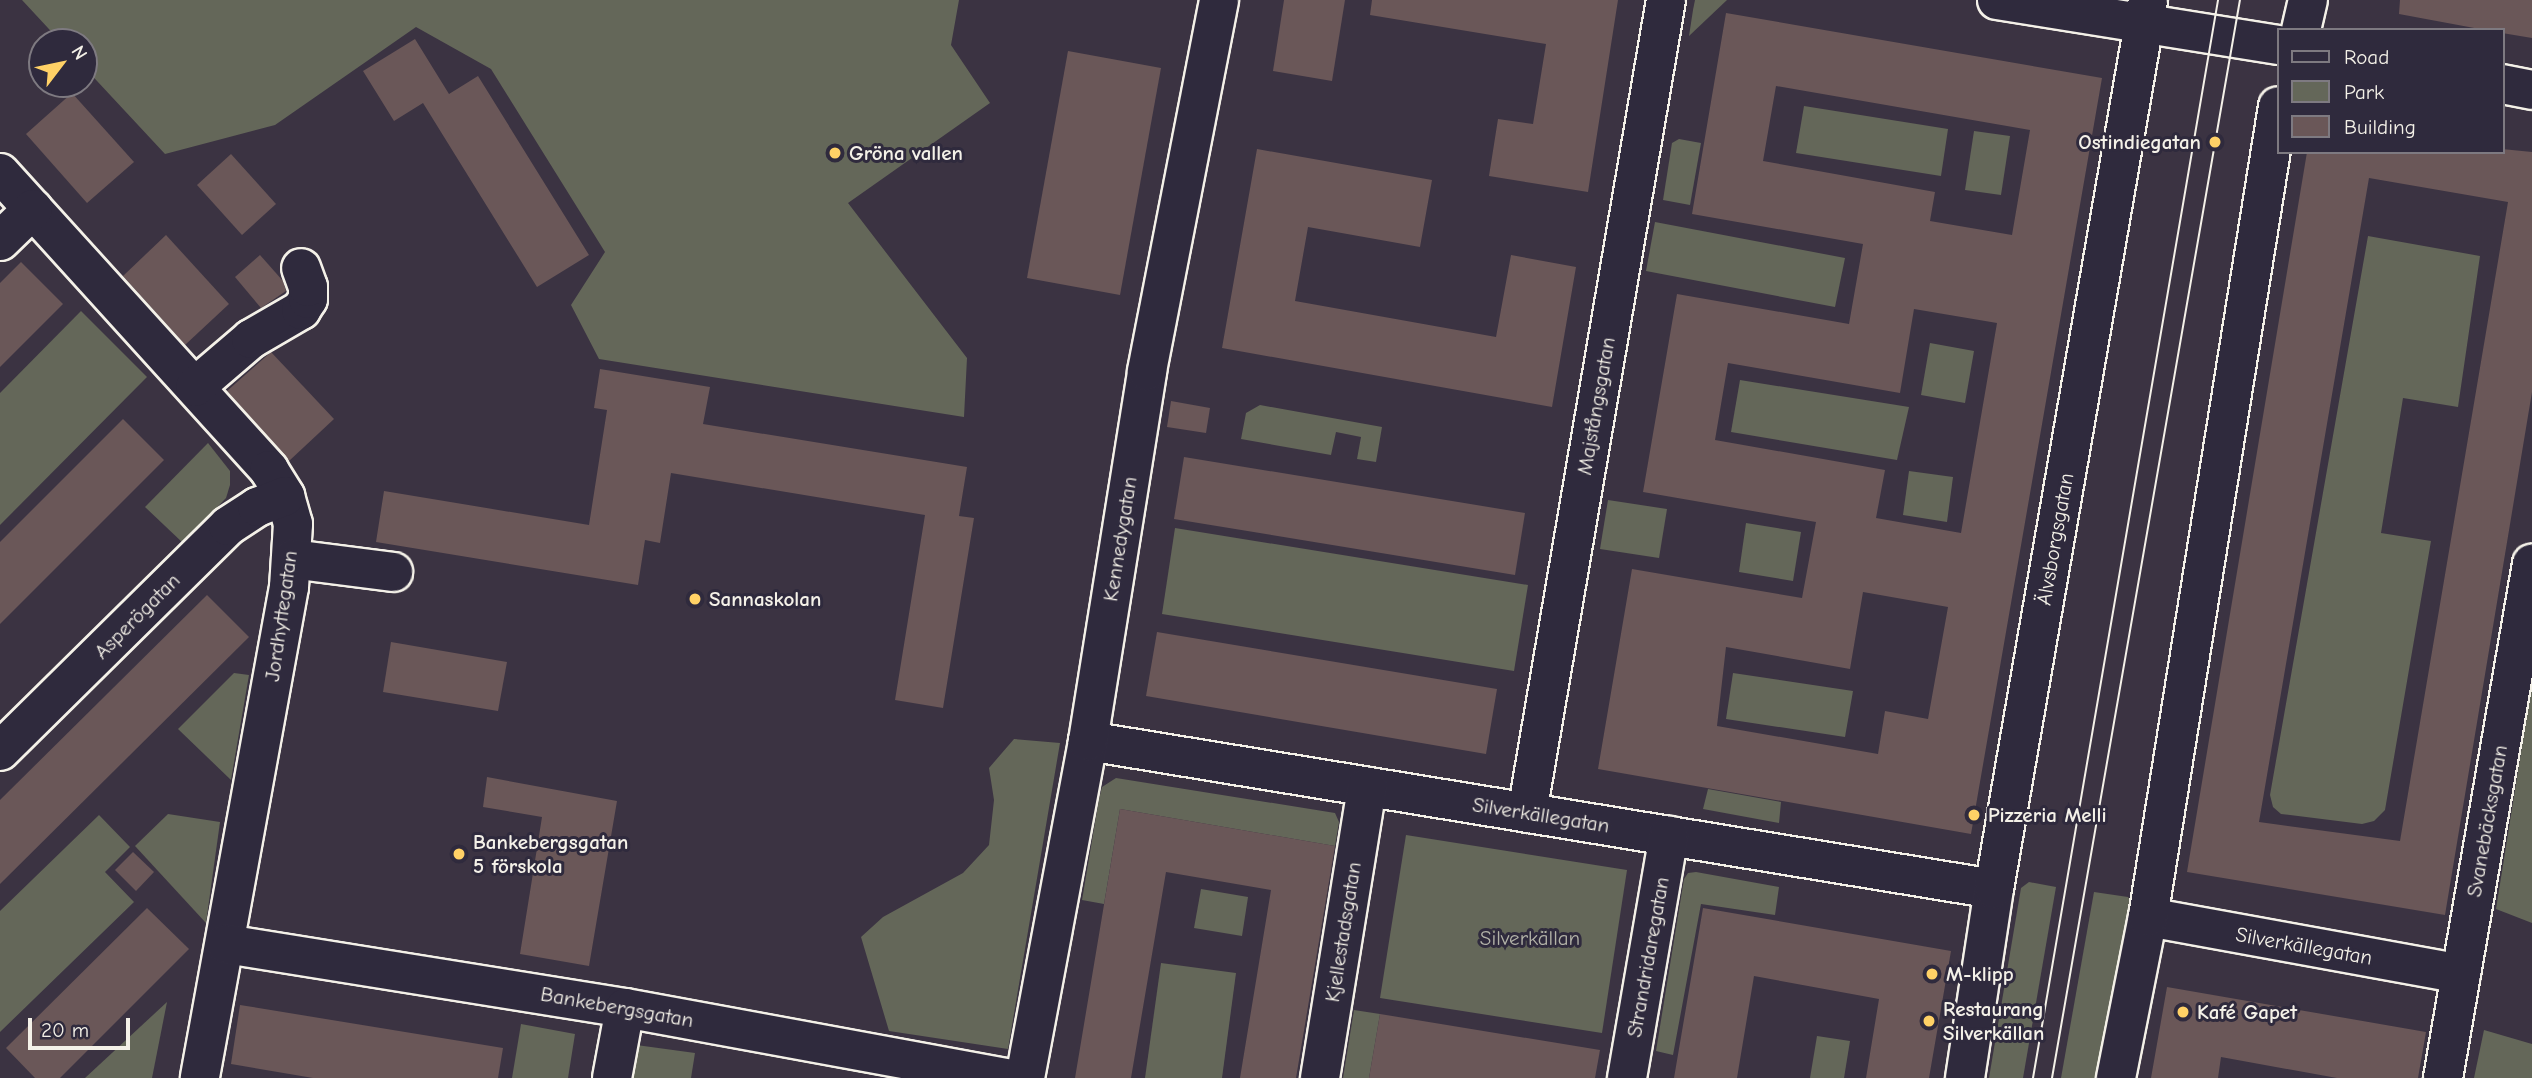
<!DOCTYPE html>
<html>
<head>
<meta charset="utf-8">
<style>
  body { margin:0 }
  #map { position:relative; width:2532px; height:1078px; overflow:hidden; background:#3b3342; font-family:"Comic Neue",sans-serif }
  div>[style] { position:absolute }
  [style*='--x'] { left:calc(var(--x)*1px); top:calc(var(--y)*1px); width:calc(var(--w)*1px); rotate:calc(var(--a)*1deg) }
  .green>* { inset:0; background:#646759 }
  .building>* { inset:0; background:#6a5758 }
  .roads { filter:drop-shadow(2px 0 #f4f1e8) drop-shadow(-2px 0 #f4f1e8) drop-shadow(0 2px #f4f1e8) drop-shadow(0 -2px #f4f1e8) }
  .minor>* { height:38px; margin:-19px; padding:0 19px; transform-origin:19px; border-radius:19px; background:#2f2a3d }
  .tram>* { height:2px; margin:-1px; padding:0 1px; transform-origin:1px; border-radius:1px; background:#f4f1e8 }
  .dots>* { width:19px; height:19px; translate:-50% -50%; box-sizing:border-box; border:4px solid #2f2a3d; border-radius:50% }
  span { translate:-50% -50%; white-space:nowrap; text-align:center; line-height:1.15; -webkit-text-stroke:6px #2f2a3d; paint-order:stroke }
  .poi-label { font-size:21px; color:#f4f1e8; font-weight:700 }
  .right { translate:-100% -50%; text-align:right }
  .left { translate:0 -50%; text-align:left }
  .street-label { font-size:21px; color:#f4f1e8 }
  .park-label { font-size:21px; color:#b3b3a8 }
  .legend { position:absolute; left:2277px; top:28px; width:228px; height:126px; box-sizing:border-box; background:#2f2a3d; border:2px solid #7e7a81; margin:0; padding:9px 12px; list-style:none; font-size:21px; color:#f4f1e8 }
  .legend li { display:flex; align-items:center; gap:14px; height:35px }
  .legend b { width:35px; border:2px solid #7e7a81 }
  .north { position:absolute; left:28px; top:28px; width:70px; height:70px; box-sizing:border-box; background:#2f2a3d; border:2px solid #7e7a81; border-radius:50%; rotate:58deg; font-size:19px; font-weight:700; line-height:28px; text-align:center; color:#f4f1e8 }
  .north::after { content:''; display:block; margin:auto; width:24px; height:32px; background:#ffd166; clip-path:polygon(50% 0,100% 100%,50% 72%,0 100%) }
  .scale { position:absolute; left:28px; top:1018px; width:102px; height:32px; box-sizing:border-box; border:4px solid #f4f1e8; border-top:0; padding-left:9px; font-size:21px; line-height:24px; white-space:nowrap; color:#f4f1e8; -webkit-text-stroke:5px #2f2a3d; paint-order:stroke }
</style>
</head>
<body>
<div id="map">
  <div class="green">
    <i style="clip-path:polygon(22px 0,959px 0,951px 45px,990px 103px,848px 203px,967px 358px,964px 417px,599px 359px,571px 305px,605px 252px,491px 69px,416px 27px,275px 125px,165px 154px,84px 67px,84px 42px,61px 42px)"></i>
    <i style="clip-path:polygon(1695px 0,1727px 0,1689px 36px,1693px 10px)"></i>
    <i style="clip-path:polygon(1804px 106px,1948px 129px,1941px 176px,1796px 153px)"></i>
    <i style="clip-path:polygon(1974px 131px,2010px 136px,2001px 195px,1965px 190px)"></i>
    <i style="clip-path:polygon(1679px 139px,1701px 143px,1690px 205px,1663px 200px,1672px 143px)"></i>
    <i style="clip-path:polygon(1655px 222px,1845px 258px,1835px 307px,1646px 271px)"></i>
    <i style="clip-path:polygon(2368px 236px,2480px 256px,2458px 407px,2403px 398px,2381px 533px,2431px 541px,2385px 810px,2374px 821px,2362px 824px,2281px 814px,2273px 807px,2270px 795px)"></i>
    <i style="clip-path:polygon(81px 311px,147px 377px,0 525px,0 393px)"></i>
    <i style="clip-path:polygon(1930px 343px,1974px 351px,1965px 403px,1921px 395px)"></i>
    <i style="clip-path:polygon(1740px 380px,1909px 407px,1897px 460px,1731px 432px)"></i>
    <i style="clip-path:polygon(1260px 405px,1382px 427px,1376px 462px,1357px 459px,1361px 437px,1336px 432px,1331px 455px,1241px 439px,1246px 413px)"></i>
    <i style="clip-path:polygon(208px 443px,230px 471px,230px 485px,226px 498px,183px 543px,145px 507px)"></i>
    <i style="clip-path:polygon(1909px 471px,1953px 477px,1947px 522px,1903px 515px)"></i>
    <i style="clip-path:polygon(1608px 500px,1667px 509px,1659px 558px,1600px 549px)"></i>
    <i style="clip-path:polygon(1746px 523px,1801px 532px,1793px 581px,1739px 572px)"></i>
    <i style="clip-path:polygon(1175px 528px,1528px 585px,1514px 671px,1162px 614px)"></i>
    <i style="clip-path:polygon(234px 673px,249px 675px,231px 780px,178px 729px)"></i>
    <i style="clip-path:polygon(1733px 673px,1853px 691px,1845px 737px,1726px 719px)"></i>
    <i style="clip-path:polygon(2532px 683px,2532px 923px,2496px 909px)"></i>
    <i style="clip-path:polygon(1014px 739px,1060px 743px,1008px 1049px,889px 1031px,861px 937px,883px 917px,963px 873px,989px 845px,994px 800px,989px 768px)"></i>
    <i style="clip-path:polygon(1116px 778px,1335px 813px,1339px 822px,1335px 846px,1120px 809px,1104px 904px,1082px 900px,1099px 799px,1102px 787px)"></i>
    <i style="clip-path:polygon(1708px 789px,1781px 802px,1779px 823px,1703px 809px)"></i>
    <i style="clip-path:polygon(168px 814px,220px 822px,206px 923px,135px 846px)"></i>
    <i style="clip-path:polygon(99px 815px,130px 847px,105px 872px,134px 902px,0 1032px,0 911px)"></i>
    <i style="clip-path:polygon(1406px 835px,1627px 870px,1602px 1033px,1380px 998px)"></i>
    <i style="clip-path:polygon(1696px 872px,1779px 887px,1775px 915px,1701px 904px,1673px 1055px,1656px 1051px,1684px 879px,1688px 873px)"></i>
    <i style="clip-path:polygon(2029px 882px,2056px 887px,2023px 1078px,1989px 1078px,2021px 888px)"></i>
    <i style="clip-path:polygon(1201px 889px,1248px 897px,1242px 936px,1194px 928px)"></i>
    <i style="clip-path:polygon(2094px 892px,2128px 897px,2132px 903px,2102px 1078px,2061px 1078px)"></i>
    <i style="clip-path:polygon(1161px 963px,1236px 973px,1222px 1078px,1145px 1078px)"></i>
    <i style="clip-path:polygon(167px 1002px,152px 1078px,85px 1078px)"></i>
    <i style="clip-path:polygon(1354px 1010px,1380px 1014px,1369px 1078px,1343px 1078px)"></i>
    <i style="clip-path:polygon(521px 1024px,575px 1034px,568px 1078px,512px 1078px)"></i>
    <i style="clip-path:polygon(2484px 1030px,2532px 1044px,2532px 1078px,2474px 1078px)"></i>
    <i style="clip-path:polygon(1817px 1036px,1850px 1041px,1844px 1078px,1810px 1078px)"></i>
    <i style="clip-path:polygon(629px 1044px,695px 1053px,691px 1078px,621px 1078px)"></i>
  </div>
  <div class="building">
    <i style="clip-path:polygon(1284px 0,1345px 0,1332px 81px,1273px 71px)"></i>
    <i style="clip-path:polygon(1372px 0,1618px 0,1588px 192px,1489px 176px,1498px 119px,1533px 124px,1546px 44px,1370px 15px)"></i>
    <i style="clip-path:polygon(2400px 0,2532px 0,2532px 38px,2502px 33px,2502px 30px,2485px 30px,2399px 14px)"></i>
    <i style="clip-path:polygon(evenodd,1726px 13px,2102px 78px,1971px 834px,1598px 769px,1632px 569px,1802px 598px,1816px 522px,1643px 492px,1677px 294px,1849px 324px,1863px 244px,1692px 214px,1726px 13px,1776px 86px,2030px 130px,2012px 235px,1930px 221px,1935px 192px,1763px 161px,1776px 86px,1726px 13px,1914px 309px,1997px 323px,1961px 533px,1876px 518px,1885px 470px,1715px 440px,1728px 363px,1900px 393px,1914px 309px,1726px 13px,1863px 592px,1948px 607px,1928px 719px,1885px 711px,1878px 754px,1717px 726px,1726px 647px,1850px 669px,1863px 592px)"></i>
    <i style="clip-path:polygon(415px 39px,449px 94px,478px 76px,589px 255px,537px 287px,423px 103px,394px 121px,363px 71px)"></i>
    <i style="clip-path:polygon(1068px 51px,1161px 68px,1120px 295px,1027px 278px)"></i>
    <i style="clip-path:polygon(72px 93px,134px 162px,87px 203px,26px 134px)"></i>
    <i style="clip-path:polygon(1257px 149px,1432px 180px,1420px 247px,1308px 227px,1295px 301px,1496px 337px,1511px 255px,1576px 267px,1552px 407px,1222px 348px)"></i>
    <i style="clip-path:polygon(evenodd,2502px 149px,2532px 152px,2532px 392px,2445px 915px,2187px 872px,2307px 152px,2502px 152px,2502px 149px,2369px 178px,2508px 202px,2400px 841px,2259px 822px,2369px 178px)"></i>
    <i style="clip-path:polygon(231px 154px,276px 204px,242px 235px,197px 185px)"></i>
    <i style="clip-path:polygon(166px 235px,229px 304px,185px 345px,123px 276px)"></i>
    <i style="clip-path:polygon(260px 255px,283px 281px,286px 291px,261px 308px,235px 277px)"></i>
    <i style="clip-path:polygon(21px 262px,63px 304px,0 367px,0 283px)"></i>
    <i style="clip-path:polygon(271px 352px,334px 419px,289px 461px,227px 391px)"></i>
    <i style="clip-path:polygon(600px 369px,710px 387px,703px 424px,967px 467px,959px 516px,974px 518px,943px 708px,895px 700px,925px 515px,671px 473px,660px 543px,645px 540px,638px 585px,376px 542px,384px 491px,589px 525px,607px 410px,594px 408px)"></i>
    <i style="clip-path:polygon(1171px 401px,1210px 408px,1206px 433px,1167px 427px)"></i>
    <i style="clip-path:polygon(123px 419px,164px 460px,0 624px,0 542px)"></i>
    <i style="clip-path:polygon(1184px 457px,1525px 513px,1515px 575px,1174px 519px)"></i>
    <i style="clip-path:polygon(207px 595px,249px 637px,0 884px,0 800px)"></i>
    <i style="clip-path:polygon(1157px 632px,1497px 689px,1486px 754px,1146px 696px)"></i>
    <i style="clip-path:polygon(391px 642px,507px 662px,498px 711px,383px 692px)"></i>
    <i style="clip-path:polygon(487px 777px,617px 801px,589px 966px,520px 954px,542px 817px,483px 807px)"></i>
    <i style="clip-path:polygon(1120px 809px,1335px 846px,1296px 1078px,1240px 1078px,1271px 890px,1166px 872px,1131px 1078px,1075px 1078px)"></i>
    <i style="clip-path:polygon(133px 852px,154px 872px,136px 891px,115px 870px)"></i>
    <i style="clip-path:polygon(147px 908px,189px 949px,60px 1078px,35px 1078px,6px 1048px)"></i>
    <i style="clip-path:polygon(1703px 908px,1951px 951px,1929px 1078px,1866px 1078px,1879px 999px,1754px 976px,1737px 1078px,1674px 1078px)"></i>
    <i style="clip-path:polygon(2167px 987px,2426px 1032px,2418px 1078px,2337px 1078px,2221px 1057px,2218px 1078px,2151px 1078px)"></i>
    <i style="clip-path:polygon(240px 1005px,503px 1048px,498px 1078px,313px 1078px,231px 1064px)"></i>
    <i style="clip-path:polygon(1380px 1014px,1600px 1050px,1595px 1078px,1369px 1078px)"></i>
  </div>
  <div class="roads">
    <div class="minor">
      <i style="--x:1997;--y:0;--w:285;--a:9.1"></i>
      <i style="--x:2301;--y:30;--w:31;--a:-77"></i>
      <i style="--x:2502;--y:84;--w:31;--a:11"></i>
      <i style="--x:0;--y:173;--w:401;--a:47.8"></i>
      <i style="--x:269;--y:470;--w:31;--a:58"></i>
      <i style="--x:285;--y:496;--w:29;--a:74"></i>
      <i style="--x:293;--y:524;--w:63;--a:93.6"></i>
      <i style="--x:289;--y:587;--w:499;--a:100.3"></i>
      <i style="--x:0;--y:241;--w:46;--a:-44.1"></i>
      <i style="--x:195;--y:387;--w:74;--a:-40.6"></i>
      <i style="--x:251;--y:339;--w:58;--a:-30.1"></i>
      <i style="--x:301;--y:310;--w:13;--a:-58"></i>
      <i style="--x:308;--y:299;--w:12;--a:-90"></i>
      <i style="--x:308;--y:287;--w:20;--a:-110"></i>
      <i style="--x:292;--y:559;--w:102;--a:7.3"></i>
      <i style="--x:1088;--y:741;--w:918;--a:9.28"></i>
      <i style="--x:0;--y:751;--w:320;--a:-44.6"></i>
      <i style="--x:228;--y:526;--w:35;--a:-33"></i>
      <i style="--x:257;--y:507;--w:30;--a:-21"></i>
      <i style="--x:1527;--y:813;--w:825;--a:-80.3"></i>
      <i style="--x:2148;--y:917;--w:318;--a:10.3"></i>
      <i style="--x:226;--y:944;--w:404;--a:9.1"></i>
      <i style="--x:625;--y:1008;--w:387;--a:10.4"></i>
      <i style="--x:612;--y:1078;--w:71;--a:-79.5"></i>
      <i style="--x:1025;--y:1078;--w:343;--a:-79.4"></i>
      <i style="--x:1088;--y:741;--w:375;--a:-80.9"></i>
      <i style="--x:1147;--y:371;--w:378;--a:-79"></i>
      <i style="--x:1320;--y:1078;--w:295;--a:-80.8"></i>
      <i style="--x:1627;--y:1078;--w:246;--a:-80.2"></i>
      <i style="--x:1965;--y:1078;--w:191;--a:-81.3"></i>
      <i style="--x:1994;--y:889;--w:902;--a:-80.17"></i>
      <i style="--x:2116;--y:1078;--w:164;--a:-78.8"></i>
      <i style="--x:2148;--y:917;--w:821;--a:-80.89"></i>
      <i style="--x:2443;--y:1078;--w:522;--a:-80.18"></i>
    </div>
  </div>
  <div class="tram">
    <i style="--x:2033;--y:1078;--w:1094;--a:-80.26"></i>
    <i style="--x:2052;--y:1078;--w:1094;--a:-80.11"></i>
  </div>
  <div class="dots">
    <i style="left:2215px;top:142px;background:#ffd166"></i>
    <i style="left:835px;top:153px;background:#ffd166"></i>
    <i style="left:695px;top:599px;background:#ffd166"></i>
    <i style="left:1974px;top:815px;background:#ffd166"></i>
    <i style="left:459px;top:854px;background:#ffd166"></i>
    <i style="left:1932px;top:974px;background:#ffd166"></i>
    <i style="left:2183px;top:1012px;background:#ffd166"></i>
    <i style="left:1929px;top:1021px;background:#ffd166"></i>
  </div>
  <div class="poi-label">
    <span class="right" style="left:2201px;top:142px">Ostindiegatan</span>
    <span class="left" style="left:849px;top:153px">Gröna vallen</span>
    <span class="left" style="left:709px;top:599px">Sannaskolan</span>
    <span class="left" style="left:1988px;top:815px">Pizzeria Melli</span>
    <span class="left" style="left:473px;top:854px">Bankebergsgatan<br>5 förskola</span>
    <span class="left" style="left:1946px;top:974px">M-klipp</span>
    <span class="left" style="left:1943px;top:1021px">Restaurang<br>Silverkällan</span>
    <span class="left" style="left:2197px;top:1012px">Kafé Gapet</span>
  </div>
  <div class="street-label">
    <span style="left:1596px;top:406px;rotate:-80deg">Majstångsgatan</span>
    <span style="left:1120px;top:539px;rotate:-81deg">Kennedygatan</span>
    <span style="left:2055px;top:539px;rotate:-80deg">Älvsborgsgatan</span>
    <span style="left:137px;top:616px;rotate:-45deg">Asperögatan</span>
    <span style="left:281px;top:616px;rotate:-82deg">Jordhyttegatan</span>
    <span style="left:1541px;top:815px;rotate:9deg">Silverkällegatan</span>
    <span style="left:2487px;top:821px;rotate:-80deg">Svanebäcksgatan</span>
    <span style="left:1343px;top:932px;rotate:-81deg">Kjellestadsgatan</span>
    <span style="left:2304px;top:946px;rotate:10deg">Silverkällegatan</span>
    <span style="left:1648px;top:957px;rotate:-80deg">Strandridaregatan</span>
    <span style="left:617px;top:1007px;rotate:10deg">Bankebergsgatan</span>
  </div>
  <div class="park-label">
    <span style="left:1530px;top:938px">Silverkällan</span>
  </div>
  <ul class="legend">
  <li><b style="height:9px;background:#2f2a3d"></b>Road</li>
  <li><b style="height:19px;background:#646759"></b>Park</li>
  <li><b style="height:19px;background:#6a5758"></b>Building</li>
  </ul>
  <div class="north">N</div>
  <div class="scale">20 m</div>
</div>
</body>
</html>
